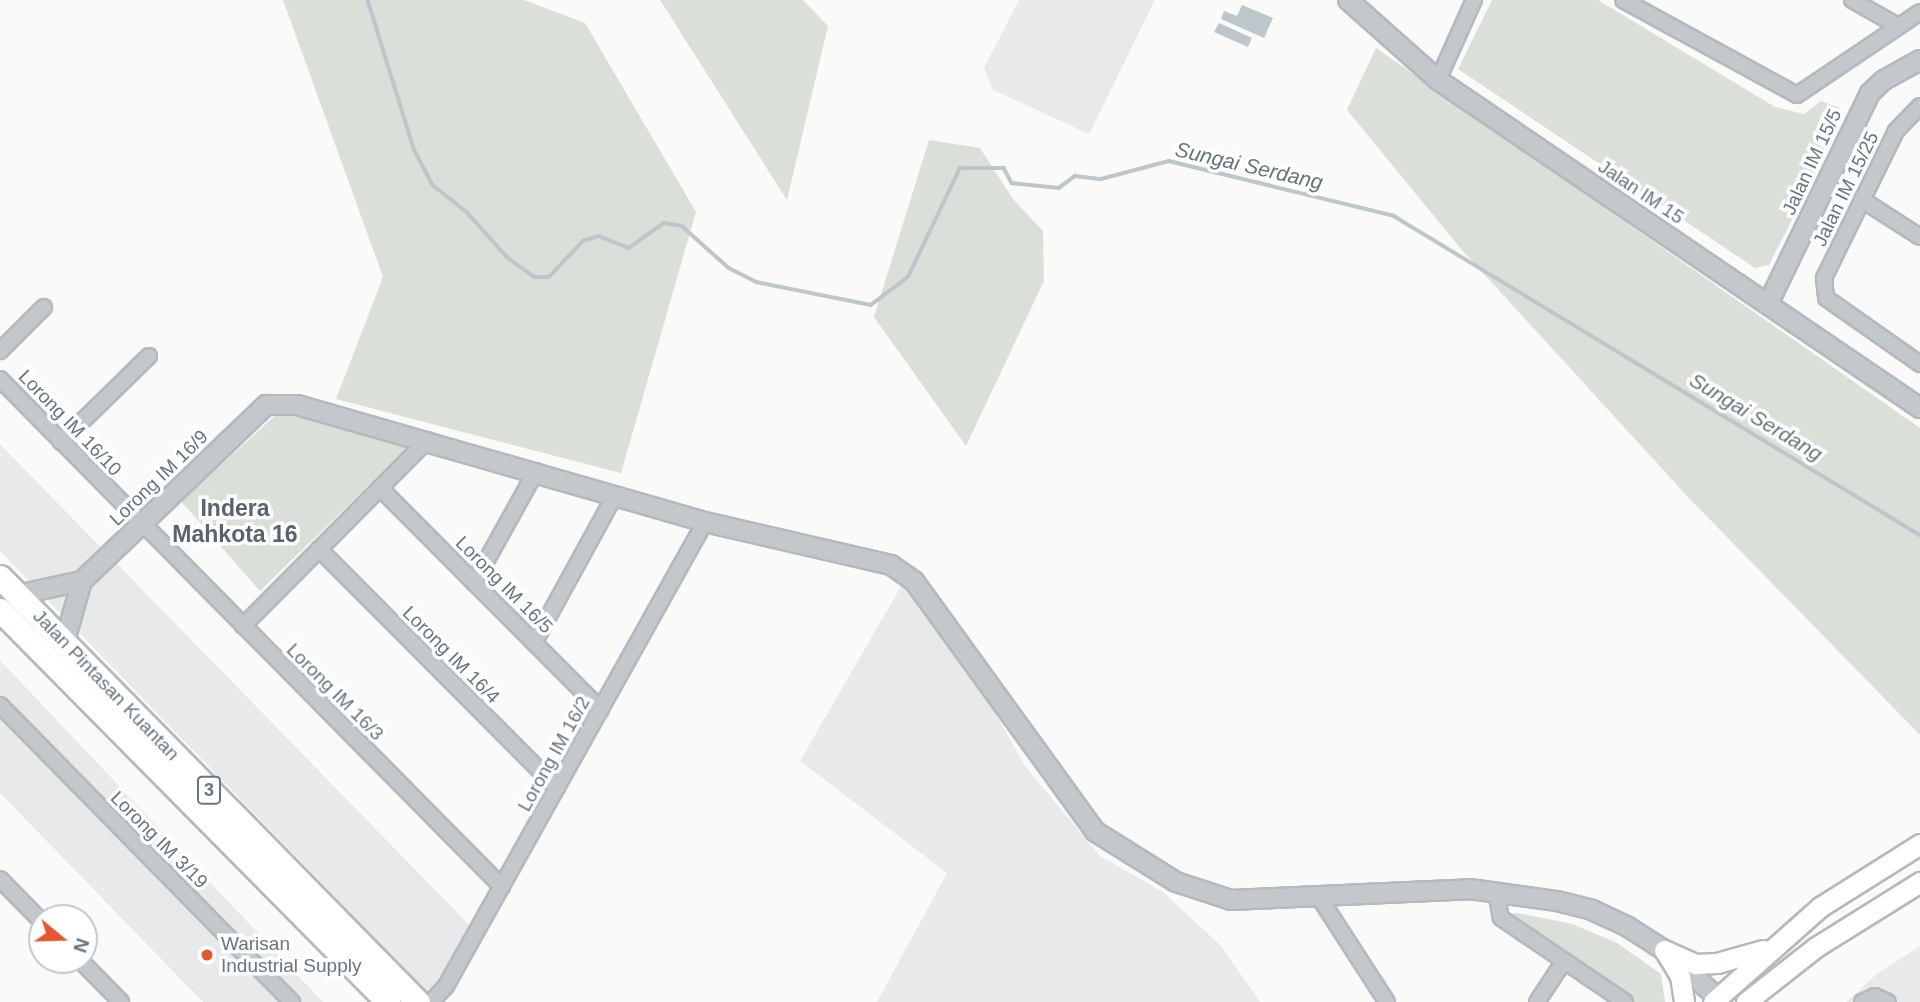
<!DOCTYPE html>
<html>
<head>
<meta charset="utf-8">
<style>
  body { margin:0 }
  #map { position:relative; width:1920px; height:1002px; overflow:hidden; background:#fafaf8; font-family:Arial,sans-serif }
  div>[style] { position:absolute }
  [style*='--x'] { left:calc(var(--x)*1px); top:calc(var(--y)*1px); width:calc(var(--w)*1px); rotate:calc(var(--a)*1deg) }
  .built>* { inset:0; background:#e8e9e9 }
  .green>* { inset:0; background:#dadfd7 }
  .water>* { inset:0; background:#bbc7cb }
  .stream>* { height:3.5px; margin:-1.75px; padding:0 1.75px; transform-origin:1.75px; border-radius:1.75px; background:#bbc7cb }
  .roads { filter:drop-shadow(2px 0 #b3babf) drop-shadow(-2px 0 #b3babf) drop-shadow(0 2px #b3babf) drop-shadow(0 -2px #b3babf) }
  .minor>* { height:14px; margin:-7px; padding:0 7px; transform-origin:7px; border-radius:7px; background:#c3c8cc }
  .tertiary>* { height:18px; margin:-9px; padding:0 9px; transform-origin:9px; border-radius:9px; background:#c3c8cc }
  .secondary>* { height:19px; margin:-9.5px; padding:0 9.5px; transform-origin:9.5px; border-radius:9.5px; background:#fff }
  .trunk>* { height:23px; margin:-11.5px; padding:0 11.5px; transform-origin:11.5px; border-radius:11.5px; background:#fff }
  .dots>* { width:19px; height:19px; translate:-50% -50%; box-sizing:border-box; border:4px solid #fff; border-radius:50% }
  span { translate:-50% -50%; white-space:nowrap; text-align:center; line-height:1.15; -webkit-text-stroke:7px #fff; paint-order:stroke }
  .shield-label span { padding:2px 5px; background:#fff; border:2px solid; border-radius:5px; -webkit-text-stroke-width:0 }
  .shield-label { font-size:18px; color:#657683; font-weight:700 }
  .street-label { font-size:19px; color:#657683 }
  .poi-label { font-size:19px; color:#657683 }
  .left { translate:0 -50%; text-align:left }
  .water-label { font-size:21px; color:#60757c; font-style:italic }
  .quarter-label { font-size:23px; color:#57646e; font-weight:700 }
  .north { position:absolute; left:28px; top:904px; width:70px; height:70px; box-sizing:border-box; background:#fff; border:2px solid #c1c8cd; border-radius:50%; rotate:109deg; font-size:19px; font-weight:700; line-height:28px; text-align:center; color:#657683 }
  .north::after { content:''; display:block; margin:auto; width:24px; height:32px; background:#e4572e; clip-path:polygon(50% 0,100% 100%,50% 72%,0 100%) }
</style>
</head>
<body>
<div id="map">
  <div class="built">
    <i style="clip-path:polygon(1019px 0,1155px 0,1089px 134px,993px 90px,984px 68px)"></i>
    <i style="clip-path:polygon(0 444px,482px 938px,445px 1002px,437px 1002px,0 551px)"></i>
    <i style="clip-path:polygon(914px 564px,1024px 765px,1100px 856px,1163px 892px,1221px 946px,1260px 1002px,877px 1002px,947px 873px,800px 761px)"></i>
    <i style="clip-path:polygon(0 660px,323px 1002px,203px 1002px,0 793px)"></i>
    <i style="clip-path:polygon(1920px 946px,1920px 1002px,1846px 1002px,1878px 973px)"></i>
  </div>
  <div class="green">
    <i style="clip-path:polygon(283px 0,524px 0,585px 23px,696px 212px,621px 473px,336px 399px,383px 277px)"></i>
    <i style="clip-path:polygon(660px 0,803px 0,828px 26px,787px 200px)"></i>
    <i style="clip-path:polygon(1492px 0,1598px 0,1775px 107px,1804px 114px,1821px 101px,1840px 108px,1806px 192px,1769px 265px,1755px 268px,1458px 69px)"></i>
    <i style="clip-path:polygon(1376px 48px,1920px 428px,1920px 735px,1687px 496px,1462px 250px,1347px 110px)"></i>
    <i style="clip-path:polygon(929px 140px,980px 148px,1013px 199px,1043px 231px,1044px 281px,966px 446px,874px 317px)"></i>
    <i style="clip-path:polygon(279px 412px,408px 447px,260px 591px,181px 501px)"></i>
    <i style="clip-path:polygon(1518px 913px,1572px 924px,1617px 943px,1661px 974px,1665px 1002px,1633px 1002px,1501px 914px)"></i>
  </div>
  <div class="water">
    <i style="clip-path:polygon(1242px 5px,1273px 18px,1264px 38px,1221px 19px,1224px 11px,1237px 16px)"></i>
    <i style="clip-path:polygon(1219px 23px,1252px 38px,1248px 47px,1214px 32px)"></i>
  </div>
  <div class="stream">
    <i style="--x:368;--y:0;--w:156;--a:72.8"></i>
    <i style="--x:414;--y:149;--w:41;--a:62.2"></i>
    <i style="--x:433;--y:185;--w:43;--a:38.5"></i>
    <i style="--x:467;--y:212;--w:60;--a:48.4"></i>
    <i style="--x:507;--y:257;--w:34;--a:36"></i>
    <i style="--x:535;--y:277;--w:14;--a:0"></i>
    <i style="--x:549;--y:277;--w:50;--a:-46.6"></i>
    <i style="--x:583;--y:241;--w:17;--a:-17"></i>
    <i style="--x:599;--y:236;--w:32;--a:22"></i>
    <i style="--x:629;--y:248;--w:43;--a:-35.5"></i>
    <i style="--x:664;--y:223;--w:18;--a:9"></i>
    <i style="--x:682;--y:226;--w:63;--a:41.8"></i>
    <i style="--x:729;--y:268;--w:30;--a:27"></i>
    <i style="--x:756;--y:282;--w:117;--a:11.3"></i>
    <i style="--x:871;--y:305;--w:46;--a:-37.1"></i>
    <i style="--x:908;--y:277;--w:121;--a:-64.5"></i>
    <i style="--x:960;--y:168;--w:44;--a:0"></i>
    <i style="--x:1004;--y:168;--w:17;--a:62"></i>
    <i style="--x:1012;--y:183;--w:47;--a:6.1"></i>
    <i style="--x:1059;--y:188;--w:20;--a:-37"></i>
    <i style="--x:1075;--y:176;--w:26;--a:7"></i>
    <i style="--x:1101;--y:179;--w:70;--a:-14.8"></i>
    <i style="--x:1169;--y:161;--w:232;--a:13.7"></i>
    <i style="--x:1394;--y:216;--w:615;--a:31.24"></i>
  </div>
  <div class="roads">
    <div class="minor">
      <i style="--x:1623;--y:0;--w:198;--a:28.6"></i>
      <i style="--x:1797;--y:95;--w:148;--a:-34"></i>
      <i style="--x:1852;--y:0;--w:51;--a:29.6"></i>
      <i style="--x:1438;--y:80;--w:88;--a:-65.8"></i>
      <i style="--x:1920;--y:106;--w:35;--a:134"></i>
      <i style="--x:1896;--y:131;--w:164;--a:116.1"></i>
      <i style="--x:1824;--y:278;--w:20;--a:84"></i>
      <i style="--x:1826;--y:298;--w:115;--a:35.1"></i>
      <i style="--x:1861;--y:199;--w:70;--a:32.8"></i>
      <i style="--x:0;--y:351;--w:62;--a:-45"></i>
      <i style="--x:0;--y:379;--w:714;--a:45.34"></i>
      <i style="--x:61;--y:442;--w:123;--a:-44.3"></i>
      <i style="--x:380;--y:488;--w:313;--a:45.1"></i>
      <i style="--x:319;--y:549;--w:337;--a:45.1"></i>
      <i style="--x:474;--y:583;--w:128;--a:-61"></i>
      <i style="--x:243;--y:626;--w:262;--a:-45.2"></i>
      <i style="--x:534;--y:643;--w:169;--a:-61.3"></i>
      <i style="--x:0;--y:705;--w:417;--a:45.5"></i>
      <i style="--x:0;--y:879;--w:60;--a:45.7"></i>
      <i style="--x:1496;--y:891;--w:27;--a:80"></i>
      <i style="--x:1501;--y:918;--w:150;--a:34.1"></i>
      <i style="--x:1319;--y:897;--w:125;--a:57.1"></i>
      <i style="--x:80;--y:960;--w:59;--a:45.7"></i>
      <i style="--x:431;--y:1002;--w:22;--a:-47"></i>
      <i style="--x:446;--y:986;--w:531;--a:-60.83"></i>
      <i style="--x:1537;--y:1002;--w:49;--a:-56.6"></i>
      <i style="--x:1862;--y:1002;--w:14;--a:-25"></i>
      <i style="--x:1875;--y:996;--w:14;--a:25"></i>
    </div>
    <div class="tertiary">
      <i style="--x:1348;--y:0;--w:120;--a:41.6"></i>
      <i style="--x:1438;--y:80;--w:583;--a:34.24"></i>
      <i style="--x:1768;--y:304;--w:234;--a:-64.2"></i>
      <i style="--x:1870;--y:93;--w:19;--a:-43"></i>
      <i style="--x:1884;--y:80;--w:41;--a:-29.1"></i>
      <i style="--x:17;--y:595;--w:66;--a:-12.2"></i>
      <i style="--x:64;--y:644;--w:66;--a:-74.1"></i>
      <i style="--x:82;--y:581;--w:255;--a:-43.7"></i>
      <i style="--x:266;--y:405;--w:31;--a:0"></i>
      <i style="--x:297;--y:405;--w:424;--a:16"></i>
      <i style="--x:705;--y:522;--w:191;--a:13"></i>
      <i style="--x:891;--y:565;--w:28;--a:35"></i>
      <i style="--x:914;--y:581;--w:310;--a:54.1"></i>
      <i style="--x:1096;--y:832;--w:94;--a:32"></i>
      <i style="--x:1176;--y:882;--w:58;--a:18.1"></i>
      <i style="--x:1231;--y:900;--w:239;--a:-2.6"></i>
      <i style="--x:1470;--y:889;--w:88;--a:7.9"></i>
      <i style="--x:1557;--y:901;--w:36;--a:14"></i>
      <i style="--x:1592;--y:910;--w:40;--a:25"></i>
      <i style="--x:1628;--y:927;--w:43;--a:32.6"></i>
      <i style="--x:1664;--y:950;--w:71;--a:41.6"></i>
    </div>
    <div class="secondary">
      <i style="--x:1664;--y:950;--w:35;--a:24"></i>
      <i style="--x:1696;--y:964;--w:21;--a:-3"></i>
      <i style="--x:1717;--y:963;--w:48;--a:-15.8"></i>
      <i style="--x:1665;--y:951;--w:29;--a:59"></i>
      <i style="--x:1680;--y:976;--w:26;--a:81"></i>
      <i style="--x:1713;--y:1002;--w:143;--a:-41.6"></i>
      <i style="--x:1820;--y:907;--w:118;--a:-32.2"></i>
      <i style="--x:1746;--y:1002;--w:89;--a:-38.2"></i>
      <i style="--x:1816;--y:947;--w:123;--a:-32"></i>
    </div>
    <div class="trunk">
      <i style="--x:0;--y:577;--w:596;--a:45.48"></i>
      <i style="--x:0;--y:610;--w:552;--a:45.29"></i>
    </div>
  </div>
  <div class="dots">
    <i style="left:207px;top:955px;background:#e4572e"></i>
  </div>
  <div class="shield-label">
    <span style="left:209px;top:790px">3</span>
  </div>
  <div class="street-label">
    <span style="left:1812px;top:162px;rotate:-65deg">Jalan IM 15/5</span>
    <span style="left:1846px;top:189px;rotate:-64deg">Jalan IM 15/25</span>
    <span style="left:1641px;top:192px;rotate:34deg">Jalan IM 15</span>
    <span style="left:70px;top:423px;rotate:46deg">Lorong IM 16/10</span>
    <span style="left:159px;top:478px;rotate:-44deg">Lorong IM 16/9</span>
    <span style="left:504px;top:585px;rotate:45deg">Lorong IM 16/5</span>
    <span style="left:451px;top:655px;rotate:45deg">Lorong IM 16/4</span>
    <span style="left:106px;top:685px;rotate:46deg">Jalan Pintasan Kuantan</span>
    <span style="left:335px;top:692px;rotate:45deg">Lorong IM 16/3</span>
    <span style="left:554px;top:754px;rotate:-61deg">Lorong IM 16/2</span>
    <span style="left:159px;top:840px;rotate:45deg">Lorong IM 3/19</span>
  </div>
  <div class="poi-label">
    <span class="left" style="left:221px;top:955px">Warisan<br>Industrial Supply</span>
  </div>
  <div class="water-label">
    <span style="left:1249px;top:166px;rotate:13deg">Sungai Serdang</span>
    <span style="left:1756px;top:417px;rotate:31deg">Sungai Serdang</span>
  </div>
  <div class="quarter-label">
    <span style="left:235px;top:521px">Indera<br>Mahkota 16</span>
  </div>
  <div class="north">N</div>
</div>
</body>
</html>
